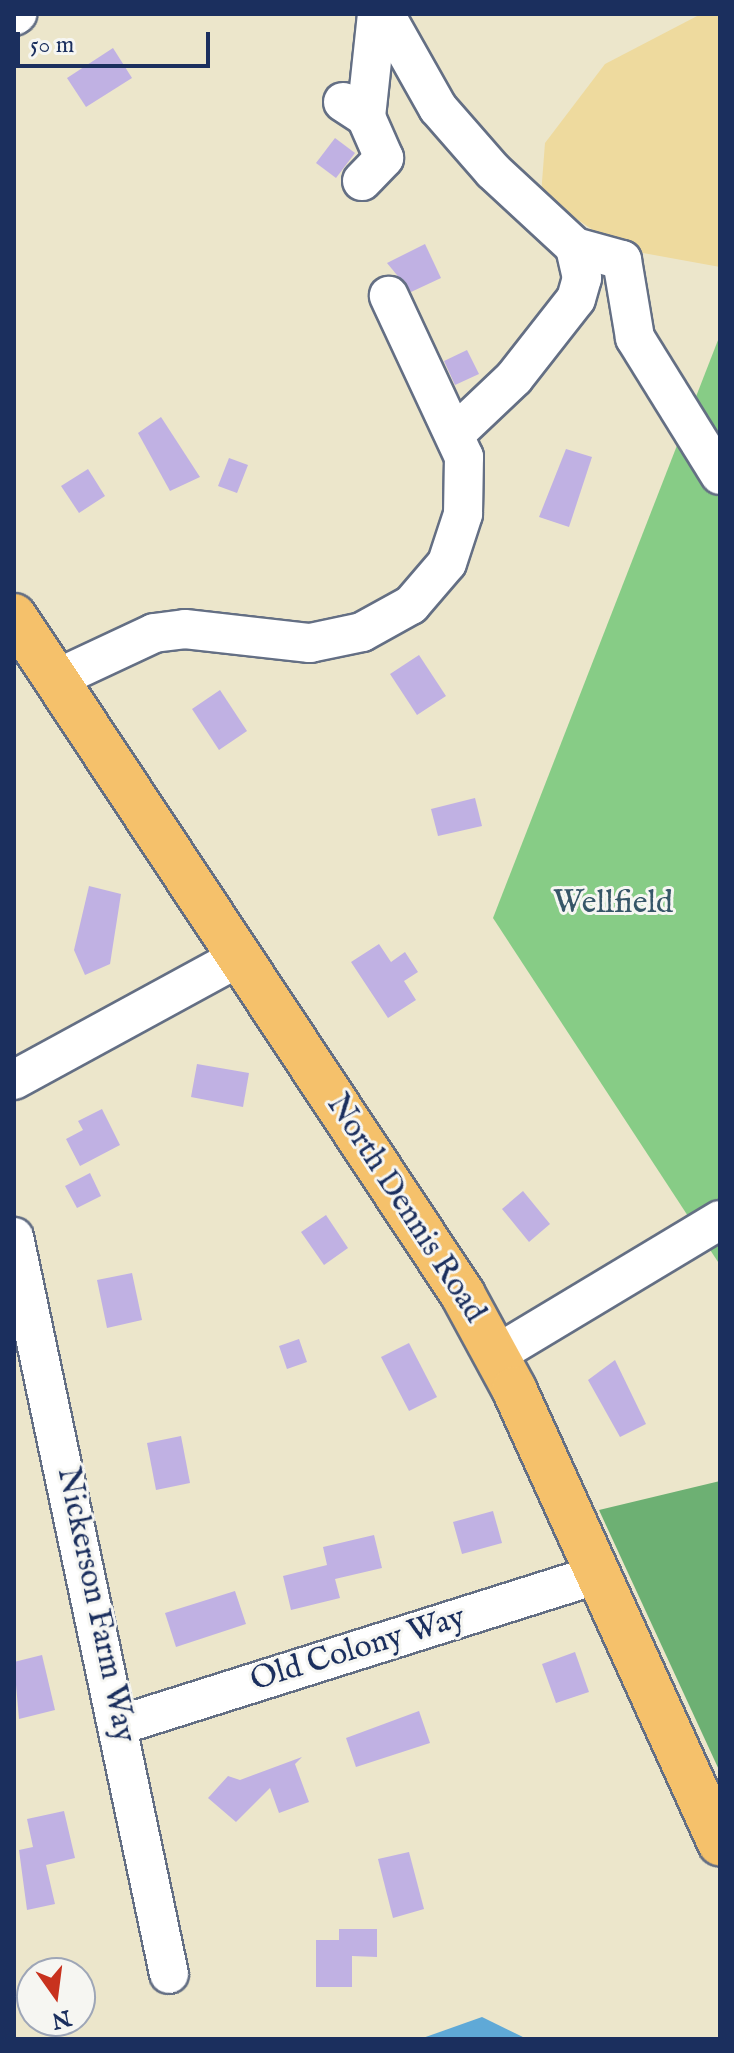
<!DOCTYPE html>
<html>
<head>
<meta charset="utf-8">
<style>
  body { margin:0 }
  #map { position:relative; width:734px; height:2053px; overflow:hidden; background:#ece6cb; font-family:"IM FELL English",serif }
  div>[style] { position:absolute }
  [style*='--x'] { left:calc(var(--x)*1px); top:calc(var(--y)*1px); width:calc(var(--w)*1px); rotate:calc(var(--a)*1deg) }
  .green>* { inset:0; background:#87cc86 }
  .forest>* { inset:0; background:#6db073 }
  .sand>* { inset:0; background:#eeda9e }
  .water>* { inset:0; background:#5fa9d7 }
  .building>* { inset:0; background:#c0b1e3 }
  .roads { filter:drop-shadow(2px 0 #646f84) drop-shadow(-2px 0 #646f84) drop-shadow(0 2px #646f84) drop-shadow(0 -2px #646f84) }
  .minor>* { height:38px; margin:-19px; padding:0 19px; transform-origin:19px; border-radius:19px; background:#fff }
  .major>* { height:44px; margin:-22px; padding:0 22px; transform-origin:22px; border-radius:22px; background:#f5c16b }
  span { translate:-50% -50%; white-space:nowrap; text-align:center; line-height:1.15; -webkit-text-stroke:6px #f6f6f2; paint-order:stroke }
  .park-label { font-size:32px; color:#365668 }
  .street-label { font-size:32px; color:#1b2f5e }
  .frame { position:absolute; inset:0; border:16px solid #1b2f5e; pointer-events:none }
  .north { position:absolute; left:16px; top:1957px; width:80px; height:80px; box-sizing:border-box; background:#f6f6f2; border:2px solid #9ea6b7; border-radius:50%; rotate:166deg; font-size:22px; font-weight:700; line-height:32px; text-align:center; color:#1b2f5e }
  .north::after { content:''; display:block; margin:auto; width:28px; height:36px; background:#c8321e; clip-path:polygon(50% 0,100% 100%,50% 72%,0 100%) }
  .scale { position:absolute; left:16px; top:32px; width:194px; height:36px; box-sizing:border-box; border:4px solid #1b2f5e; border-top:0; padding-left:10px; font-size:24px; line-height:28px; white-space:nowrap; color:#1b2f5e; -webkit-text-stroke:6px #f6f6f2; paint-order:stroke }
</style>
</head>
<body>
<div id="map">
  <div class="green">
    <i style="clip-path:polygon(720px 335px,720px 1265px,493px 918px)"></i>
  </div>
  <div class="forest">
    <i style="clip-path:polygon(720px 1481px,720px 1772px,599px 1510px)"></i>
  </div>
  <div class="sand">
    <i style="clip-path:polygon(701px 14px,720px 14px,720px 267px,621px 249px,541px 195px,545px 143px,605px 64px)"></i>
  </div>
  <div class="water">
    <i style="clip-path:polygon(482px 2017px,527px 2039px,420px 2039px)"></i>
  </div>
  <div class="building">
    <i style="clip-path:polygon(113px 48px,132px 78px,86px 107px,67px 78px)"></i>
    <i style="clip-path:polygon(335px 138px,355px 153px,336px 178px,316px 163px)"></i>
    <i style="clip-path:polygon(425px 244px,441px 278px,411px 292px,387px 263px)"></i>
    <i style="clip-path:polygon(467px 350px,479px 374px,455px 385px,444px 361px)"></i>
    <i style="clip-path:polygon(161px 417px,200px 477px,170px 491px,138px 433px)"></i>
    <i style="clip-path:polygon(566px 449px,592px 457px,569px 527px,539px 517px)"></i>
    <i style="clip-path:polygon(229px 458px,248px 465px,237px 493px,218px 486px)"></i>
    <i style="clip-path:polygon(88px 469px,105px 496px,79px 513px,61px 486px)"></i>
    <i style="clip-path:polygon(419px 655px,446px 696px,417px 715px,390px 674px)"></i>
    <i style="clip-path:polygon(220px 690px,247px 731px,219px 750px,192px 709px)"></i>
    <i style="clip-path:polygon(475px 798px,482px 826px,438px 836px,431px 809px)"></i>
    <i style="clip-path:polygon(89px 886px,121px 894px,110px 964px,85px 975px,74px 950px)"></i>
    <i style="clip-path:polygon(379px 944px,391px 962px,405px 952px,418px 972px,404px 981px,416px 1000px,388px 1018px,351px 962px)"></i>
    <i style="clip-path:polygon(197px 1064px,249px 1073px,243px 1107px,191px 1097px)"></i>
    <i style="clip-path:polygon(102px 1109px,120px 1145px,80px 1166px,66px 1139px,83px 1130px,78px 1121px)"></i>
    <i style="clip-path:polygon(90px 1173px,101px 1196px,77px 1208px,65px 1186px)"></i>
    <i style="clip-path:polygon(523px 1191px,550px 1224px,529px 1242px,502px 1209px)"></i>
    <i style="clip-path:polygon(326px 1215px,348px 1248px,324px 1265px,301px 1232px)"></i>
    <i style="clip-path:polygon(132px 1273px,142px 1320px,107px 1328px,97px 1280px)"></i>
    <i style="clip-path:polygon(299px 1339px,307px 1362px,287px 1369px,279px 1346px)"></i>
    <i style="clip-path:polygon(409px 1343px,437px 1397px,409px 1411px,381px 1357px)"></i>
    <i style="clip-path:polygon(615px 1360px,646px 1424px,620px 1437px,588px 1380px)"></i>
    <i style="clip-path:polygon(181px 1436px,190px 1483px,156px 1490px,147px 1443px)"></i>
    <i style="clip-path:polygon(493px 1511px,502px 1543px,462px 1554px,453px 1522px)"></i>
    <i style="clip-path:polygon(374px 1535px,382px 1568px,335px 1579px,340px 1598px,291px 1610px,283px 1576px,327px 1565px,323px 1547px)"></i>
    <i style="clip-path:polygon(235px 1591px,246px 1624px,176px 1647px,165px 1613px)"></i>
    <i style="clip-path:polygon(575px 1652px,589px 1692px,556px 1703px,542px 1664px)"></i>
    <i style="clip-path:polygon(42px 1655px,55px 1710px,19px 1719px,14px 1662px)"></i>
    <i style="clip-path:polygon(419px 1711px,430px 1743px,356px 1767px,346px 1738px)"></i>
    <i style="clip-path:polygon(302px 1757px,295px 1764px,309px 1802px,279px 1813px,270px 1788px,236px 1822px,208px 1798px,228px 1776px,240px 1780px)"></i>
    <i style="clip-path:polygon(64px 1811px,75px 1858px,46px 1865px,55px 1904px,27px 1910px,19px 1850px,33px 1847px,27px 1819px)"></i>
    <i style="clip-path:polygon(409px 1852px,424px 1909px,393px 1918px,378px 1859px)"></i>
    <i style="clip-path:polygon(339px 1929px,377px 1929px,377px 1957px,352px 1956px,352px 1987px,316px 1987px,316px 1940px,339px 1940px)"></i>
  </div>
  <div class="roads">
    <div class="minor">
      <i style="--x:385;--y:14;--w:108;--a:60.6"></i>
      <i style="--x:438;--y:108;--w:84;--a:48.9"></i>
      <i style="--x:493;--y:171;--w:112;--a:42.8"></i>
      <i style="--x:575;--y:247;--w:49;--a:15.5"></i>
      <i style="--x:622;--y:260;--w:79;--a:80.5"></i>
      <i style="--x:635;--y:338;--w:161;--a:58.2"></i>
      <i style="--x:14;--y:16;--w:4;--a:-34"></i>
      <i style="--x:343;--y:102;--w:27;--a:33"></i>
      <i style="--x:366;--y:117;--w:104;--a:-83.9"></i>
      <i style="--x:362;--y:181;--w:32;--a:-46"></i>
      <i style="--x:384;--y:158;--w:45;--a:-113.7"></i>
      <i style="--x:456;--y:433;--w:80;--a:-43.5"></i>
      <i style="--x:514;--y:378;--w:100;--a:-51.9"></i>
      <i style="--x:576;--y:299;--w:22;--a:-74"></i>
      <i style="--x:582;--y:278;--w:32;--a:-103"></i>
      <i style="--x:56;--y:679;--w:108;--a:-25.1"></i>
      <i style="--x:154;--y:633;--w:31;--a:-7"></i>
      <i style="--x:185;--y:629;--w:126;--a:6.4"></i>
      <i style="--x:310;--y:643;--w:53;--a:-11.9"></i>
      <i style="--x:362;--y:632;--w:56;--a:-28.9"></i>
      <i style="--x:411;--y:605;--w:55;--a:-49.4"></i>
      <i style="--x:447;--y:563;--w:52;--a:-71.9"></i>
      <i style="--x:463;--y:514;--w:57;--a:-89"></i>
      <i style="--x:464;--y:457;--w:178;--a:-115"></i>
      <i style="--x:14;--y:1080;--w:257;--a:-28.6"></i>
      <i style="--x:14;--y:1237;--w:753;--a:78.12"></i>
      <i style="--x:497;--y:1354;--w:260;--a:-31"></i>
      <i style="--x:120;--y:1725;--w:498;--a:-17.5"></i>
    </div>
    <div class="major">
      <i style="--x:14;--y:616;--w:814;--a:56.52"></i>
      <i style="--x:463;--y:1295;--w:107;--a:61.5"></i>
      <i style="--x:514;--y:1389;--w:499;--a:65.6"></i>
    </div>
  </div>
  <div class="park-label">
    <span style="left:613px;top:904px">Wellfield</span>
  </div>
  <div class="street-label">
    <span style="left:405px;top:1209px;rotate:57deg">North Dennis Road</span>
    <span style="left:95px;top:1605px;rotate:78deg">Nickerson Farm Way</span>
    <span style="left:358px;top:1650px;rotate:-17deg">Old Colony Way</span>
  </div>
  <div class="frame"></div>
  <div class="north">N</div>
  <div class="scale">50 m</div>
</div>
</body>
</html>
